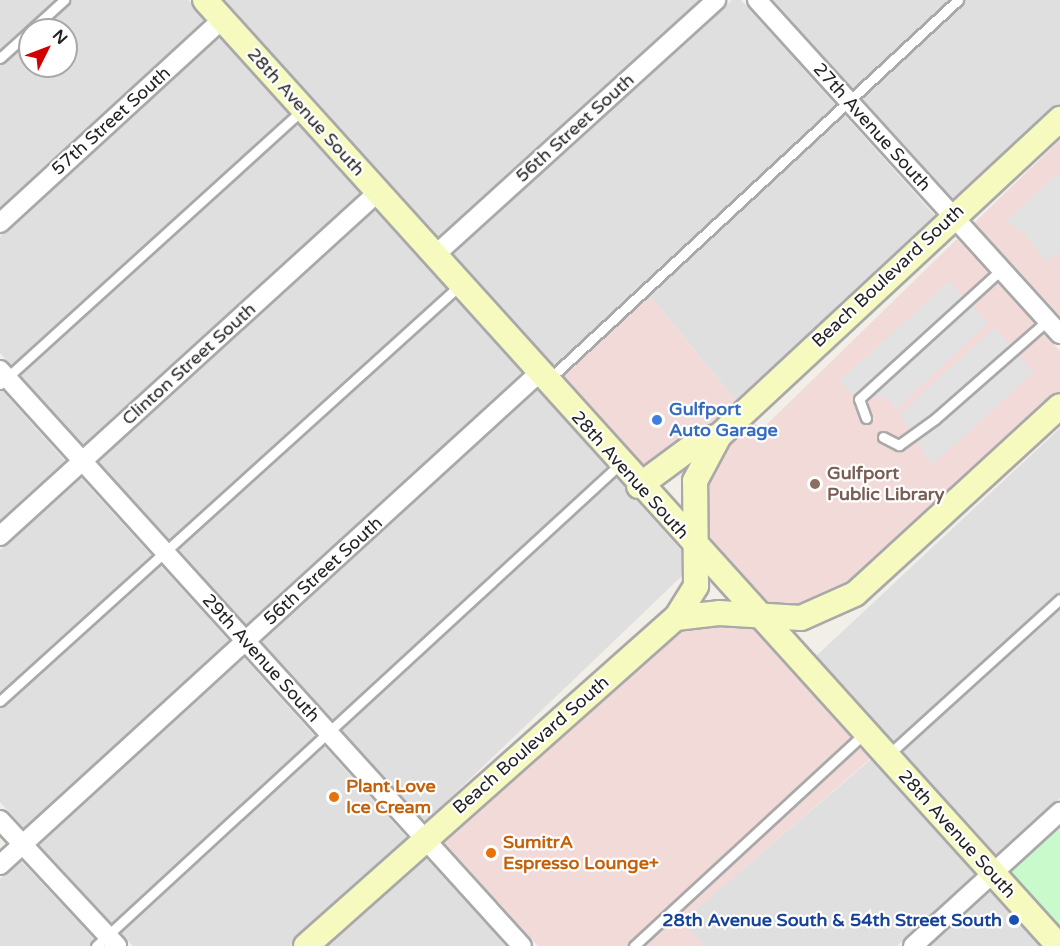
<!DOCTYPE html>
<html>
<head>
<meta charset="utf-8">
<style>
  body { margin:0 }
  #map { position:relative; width:1060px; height:946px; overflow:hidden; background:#f2efe9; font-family:"Varela Round",sans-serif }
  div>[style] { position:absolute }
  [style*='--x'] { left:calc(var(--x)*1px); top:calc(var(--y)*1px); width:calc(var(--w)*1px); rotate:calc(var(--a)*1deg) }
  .residential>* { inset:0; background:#e0dfdf }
  .commercial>* { inset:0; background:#f2dad9 }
  .park>* { inset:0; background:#c8facc }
  .parking>* { inset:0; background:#e2e2e2 }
  .roads { filter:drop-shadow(2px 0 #a9a9a9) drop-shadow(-2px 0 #a9a9a9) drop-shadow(0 2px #a9a9a9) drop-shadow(0 -2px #a9a9a9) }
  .lane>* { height:9px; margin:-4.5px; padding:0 4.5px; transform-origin:4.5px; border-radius:4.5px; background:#fff }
  .street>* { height:18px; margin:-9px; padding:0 9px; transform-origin:9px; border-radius:9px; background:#fff }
  .secondary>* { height:24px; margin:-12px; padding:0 12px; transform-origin:12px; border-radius:12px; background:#f7fabf }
  .dots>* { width:16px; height:16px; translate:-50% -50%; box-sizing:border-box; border:3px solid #fff; border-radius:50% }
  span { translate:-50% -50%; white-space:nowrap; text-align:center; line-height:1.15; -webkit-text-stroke:4.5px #fff; paint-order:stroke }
  .street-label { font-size:18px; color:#222 }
  .shop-label { font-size:18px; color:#366cbe; font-weight:700 }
  .left { translate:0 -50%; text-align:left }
  .education-label { font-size:18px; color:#785e54; font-weight:700 }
  .food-label { font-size:18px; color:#c56008; font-weight:700 }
  .transit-label { font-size:18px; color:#164399; font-weight:700 }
  .right { translate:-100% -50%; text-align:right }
  .north { position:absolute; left:18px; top:18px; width:60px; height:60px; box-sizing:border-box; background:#fff; border:2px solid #a7a7a7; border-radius:50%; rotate:48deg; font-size:16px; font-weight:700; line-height:24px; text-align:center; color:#222 }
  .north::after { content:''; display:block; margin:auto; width:21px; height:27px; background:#d40000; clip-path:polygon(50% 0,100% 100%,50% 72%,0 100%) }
</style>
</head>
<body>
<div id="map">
  <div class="residential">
    <i style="clip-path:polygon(evenodd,0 0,188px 0,207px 20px,0 209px,0 0,30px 30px,66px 30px,66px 66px,30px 66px,30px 30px)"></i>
    <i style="clip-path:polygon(220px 0,700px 0,436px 240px)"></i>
    <i style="clip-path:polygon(732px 0,741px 0,936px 217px,738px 403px,651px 297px,557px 376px,450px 256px)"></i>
    <i style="clip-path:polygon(773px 0,1060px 0,1060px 105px,954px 200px)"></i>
    <i style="clip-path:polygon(221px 35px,362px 192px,83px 445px,0 353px,0 237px)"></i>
    <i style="clip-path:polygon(376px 207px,523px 373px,247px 626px,97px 461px)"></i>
    <i style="clip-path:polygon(0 388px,66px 462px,0 521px)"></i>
    <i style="clip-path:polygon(537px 389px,687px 557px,686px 572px,425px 822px,262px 642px)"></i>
    <i style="clip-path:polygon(1060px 428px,1060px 798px,995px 857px,813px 659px)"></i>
    <i style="clip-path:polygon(80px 477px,230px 642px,24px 828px,0 802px,0 550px)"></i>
    <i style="clip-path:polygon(244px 658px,408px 839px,290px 946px,133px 946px,38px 844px)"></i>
    <i style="clip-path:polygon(852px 736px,977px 873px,897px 946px,703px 946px,682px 921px,870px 760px)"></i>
    <i style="clip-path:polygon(423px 855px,506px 946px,322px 946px)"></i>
    <i style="clip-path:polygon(20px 860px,101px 946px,0 946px,0 879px)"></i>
    <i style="clip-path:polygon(991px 888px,1043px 946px,928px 946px)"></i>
  </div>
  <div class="commercial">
    <i style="clip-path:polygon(1060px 140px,1060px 316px,974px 223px)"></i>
    <i style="clip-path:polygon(957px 239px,1060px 351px,1060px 392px,849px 585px,799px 607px,766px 607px,710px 545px,707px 482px,726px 445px,752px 419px,761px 430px)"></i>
    <i style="clip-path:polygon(651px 297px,738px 403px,714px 426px,642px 471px,557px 376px)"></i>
    <i style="clip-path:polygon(717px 624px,754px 629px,870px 759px,683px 921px,703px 946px,538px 946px,441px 839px,676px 632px)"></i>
  </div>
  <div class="park">
    <i style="clip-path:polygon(1060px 827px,1060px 929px,1009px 873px)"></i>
  </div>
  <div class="parking">
    <i style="clip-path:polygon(1060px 172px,1060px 251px,1046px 263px,1026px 234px,1006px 221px)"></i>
    <i style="clip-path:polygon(949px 281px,988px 323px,896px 409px,885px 397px,852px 395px,840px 381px)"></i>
    <i style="clip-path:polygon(994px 328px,1034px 372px,932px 465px,900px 414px)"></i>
  </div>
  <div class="roads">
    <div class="lane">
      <i style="--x:31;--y:30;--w:45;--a:-42.3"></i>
      <i style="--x:0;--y:58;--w:40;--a:-42"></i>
      <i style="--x:548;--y:380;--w:559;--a:-42.83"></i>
      <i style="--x:0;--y:384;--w:409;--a:-42.2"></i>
      <i style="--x:866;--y:418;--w:20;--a:-110"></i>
      <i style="--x:859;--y:399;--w:192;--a:-42.3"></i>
      <i style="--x:883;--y:437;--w:18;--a:27"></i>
      <i style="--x:899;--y:445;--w:44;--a:-35.8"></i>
      <i style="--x:935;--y:419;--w:150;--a:-41.2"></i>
      <i style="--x:0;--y:701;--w:620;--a:-42.12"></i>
      <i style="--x:888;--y:755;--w:232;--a:-42.2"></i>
      <i style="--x:96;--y:946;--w:712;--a:-42.61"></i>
      <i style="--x:634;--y:946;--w:314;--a:-42.7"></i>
    </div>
    <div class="street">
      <i style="--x:757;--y:0;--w:451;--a:47.8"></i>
      <i style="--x:0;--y:223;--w:302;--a:-42.5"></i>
      <i style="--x:434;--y:256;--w:381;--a:-42.2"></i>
      <i style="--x:0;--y:370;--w:777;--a:47.82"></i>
      <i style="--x:0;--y:536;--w:511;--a:-42.3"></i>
      <i style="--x:0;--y:820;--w:172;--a:47.1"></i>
      <i style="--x:0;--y:865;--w:730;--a:-42.39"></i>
      <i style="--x:913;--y:946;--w:199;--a:-42.4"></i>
    </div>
    <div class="secondary">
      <i style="--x:205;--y:0;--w:1274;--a:47.93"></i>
      <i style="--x:639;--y:486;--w:72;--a:-36.6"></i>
      <i style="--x:697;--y:443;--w:23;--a:-18"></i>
      <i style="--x:676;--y:618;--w:43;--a:-6.6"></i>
      <i style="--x:719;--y:613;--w:82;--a:3.5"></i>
      <i style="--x:801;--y:618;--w:59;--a:-24"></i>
      <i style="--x:855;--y:594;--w:278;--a:-42.5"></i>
      <i style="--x:306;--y:946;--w:494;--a:-41.6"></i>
      <i style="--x:676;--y:618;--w:38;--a:-58"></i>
      <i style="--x:696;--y:586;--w:105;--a:-90.5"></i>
      <i style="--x:695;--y:481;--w:51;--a:-61.9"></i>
      <i style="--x:719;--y:436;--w:466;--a:-42.9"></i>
    </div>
  </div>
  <div class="dots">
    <i style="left:657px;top:420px;background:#3f7fe0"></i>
    <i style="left:815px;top:484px;background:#8d6e63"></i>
    <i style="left:334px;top:797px;background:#e8710a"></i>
    <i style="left:491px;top:853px;background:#e8710a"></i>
    <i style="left:1014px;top:920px;background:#1a4fb4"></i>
  </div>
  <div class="street-label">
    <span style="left:306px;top:112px;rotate:48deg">28th Avenue South</span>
    <span style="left:111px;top:121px;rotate:-42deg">57th Street South</span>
    <span style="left:872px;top:127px;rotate:48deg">27th Avenue South</span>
    <span style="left:575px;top:128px;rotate:-42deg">56th Street South</span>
    <span style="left:888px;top:276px;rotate:-43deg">Beach Boulevard South</span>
    <span style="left:189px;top:364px;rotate:-42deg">Clinton Street South</span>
    <span style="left:630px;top:475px;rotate:48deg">28th Avenue South</span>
    <span style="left:323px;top:571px;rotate:-42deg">56th Street South</span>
    <span style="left:261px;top:658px;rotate:48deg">29th Avenue South</span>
    <span style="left:531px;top:745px;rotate:-41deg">Beach Boulevard South</span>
    <span style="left:957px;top:834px;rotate:48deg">28th Avenue South</span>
  </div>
  <div class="shop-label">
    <span class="left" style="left:669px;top:420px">Gulfport<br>Auto Garage</span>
  </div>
  <div class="education-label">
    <span class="left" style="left:827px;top:484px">Gulfport<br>Public Library</span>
  </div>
  <div class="food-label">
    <span class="left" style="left:346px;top:797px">Plant Love<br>Ice Cream</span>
    <span class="left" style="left:503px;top:853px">SumitrA<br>Espresso Lounge+</span>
  </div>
  <div class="transit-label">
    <span class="right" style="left:1002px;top:920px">28th Avenue South &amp; 54th Street South</span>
  </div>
  <div class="north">N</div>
</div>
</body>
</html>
